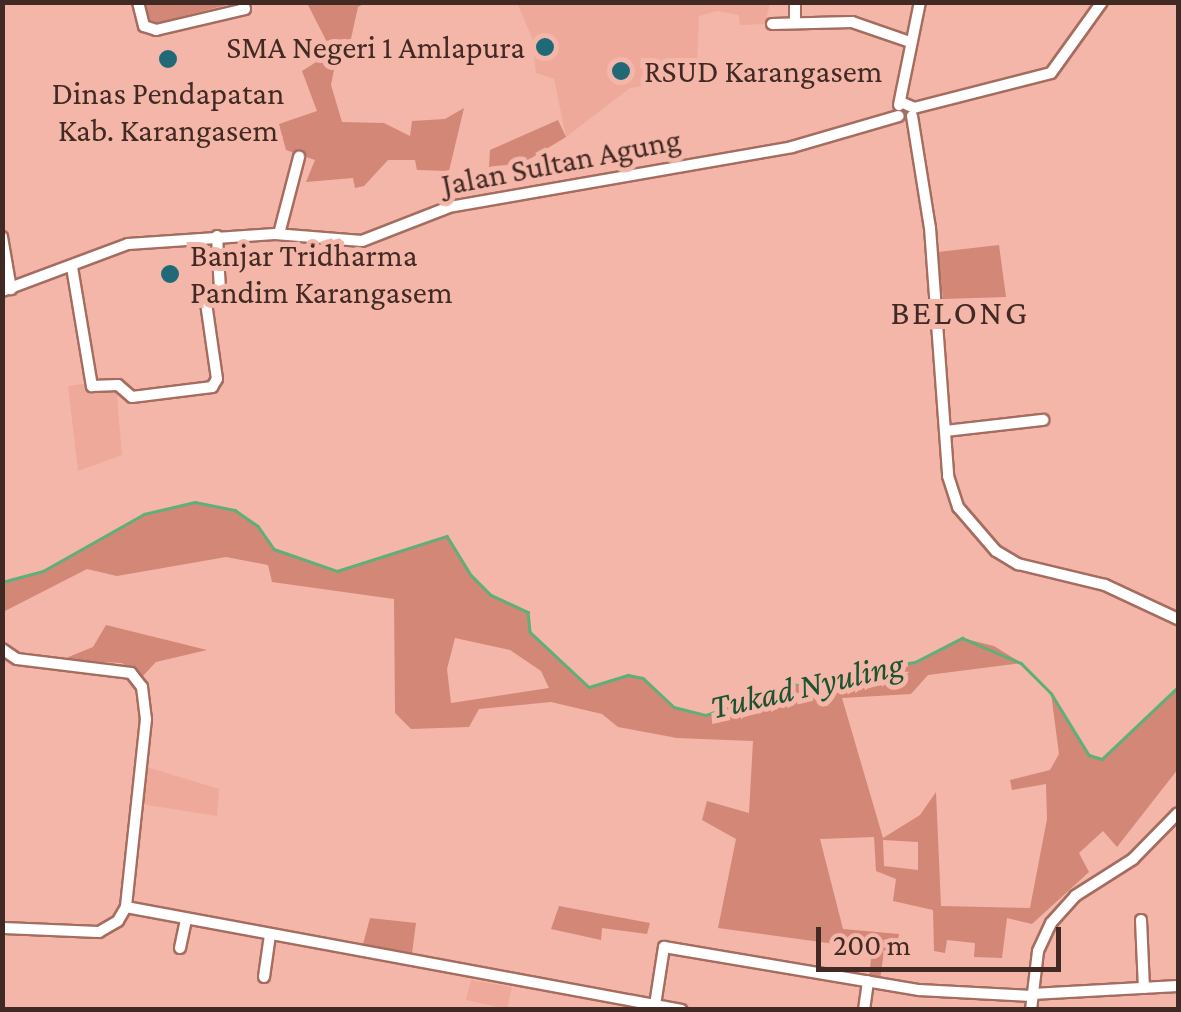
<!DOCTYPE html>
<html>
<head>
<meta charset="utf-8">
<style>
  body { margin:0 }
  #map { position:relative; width:1181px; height:1012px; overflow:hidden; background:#f4b6a8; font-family:"Crimson Pro",serif }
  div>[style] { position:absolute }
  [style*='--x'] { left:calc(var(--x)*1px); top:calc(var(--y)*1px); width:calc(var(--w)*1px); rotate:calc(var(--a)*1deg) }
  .built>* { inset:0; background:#eea99b }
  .green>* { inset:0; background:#d28777 }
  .stream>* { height:2.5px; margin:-1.25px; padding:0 1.25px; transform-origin:1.25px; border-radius:1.25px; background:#5eaf78 }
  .roads { filter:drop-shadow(2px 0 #a56c60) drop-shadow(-2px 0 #a56c60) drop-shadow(0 2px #a56c60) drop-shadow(0 -2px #a56c60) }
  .minor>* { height:10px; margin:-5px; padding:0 5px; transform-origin:5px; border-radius:5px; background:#fff }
  .dots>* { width:28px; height:28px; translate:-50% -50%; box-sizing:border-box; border:5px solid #f4b6a8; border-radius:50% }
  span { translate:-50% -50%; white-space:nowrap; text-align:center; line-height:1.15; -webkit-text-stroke:10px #f4b6a8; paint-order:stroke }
  .poi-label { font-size:32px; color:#422a24 }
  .right { translate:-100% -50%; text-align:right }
  .left { translate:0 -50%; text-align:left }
  .street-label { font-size:32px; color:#422a24 }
  .neighbourhood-label { font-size:35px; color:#422a24; letter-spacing:2.5px }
  .water-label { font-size:35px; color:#195430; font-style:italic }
  .frame { position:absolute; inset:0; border:5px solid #422a24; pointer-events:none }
  .scale { position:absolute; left:816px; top:927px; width:245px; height:45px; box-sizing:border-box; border:5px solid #422a24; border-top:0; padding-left:12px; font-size:30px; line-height:35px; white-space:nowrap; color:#422a24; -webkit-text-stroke:8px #f4b6a8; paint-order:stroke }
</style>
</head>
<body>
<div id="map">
  <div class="built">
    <i style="clip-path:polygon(517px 3px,770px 3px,765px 24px,740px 25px,739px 15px,717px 11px,699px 16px,697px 64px,661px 83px,630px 88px,566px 137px,554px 79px,536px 73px,532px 38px)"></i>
    <i style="clip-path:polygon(84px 384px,86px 391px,116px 385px,122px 455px,78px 471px,68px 386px)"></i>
    <i style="clip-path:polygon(147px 767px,219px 789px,217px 816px,141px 804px)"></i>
    <i style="clip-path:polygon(471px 980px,512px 987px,507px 1009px,466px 1000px)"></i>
  </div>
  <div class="green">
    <i style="clip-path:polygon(136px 3px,234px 3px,150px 25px)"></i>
    <i style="clip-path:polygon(307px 3px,365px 3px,358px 7px,350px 43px,338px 50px,331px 85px,342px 122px,384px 123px,410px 136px,412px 121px,445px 119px,464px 108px,449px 171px,417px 170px,415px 160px,388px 160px,364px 186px,355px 188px,353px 178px,306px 182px,315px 160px,286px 150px,279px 124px,317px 111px,302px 71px,332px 52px)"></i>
    <i style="clip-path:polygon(558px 120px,566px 137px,523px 163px,489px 167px,490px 150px)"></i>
    <i style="clip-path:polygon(999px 245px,1006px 297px,943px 299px,938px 252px)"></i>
    <i style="clip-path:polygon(evenodd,195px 502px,235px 510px,258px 526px,274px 549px,337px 571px,447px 536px,471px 575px,491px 595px,528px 612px,530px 632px,589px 687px,628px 675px,643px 678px,674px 707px,706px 715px,818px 676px,914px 662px,962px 638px,994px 646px,1021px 663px,928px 675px,911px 694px,842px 698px,883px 838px,920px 815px,936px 792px,941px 906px,1030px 908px,1047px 819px,1046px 784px,1012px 790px,1010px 780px,1050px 770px,1059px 754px,1051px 693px,1089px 754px,1102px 759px,1178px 687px,1178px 769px,1117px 847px,1103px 831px,1079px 853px,1089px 872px,1032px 924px,1007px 918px,1002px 958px,974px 957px,975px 943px,947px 940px,945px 953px,934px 951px,933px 910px,893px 901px,896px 879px,876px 871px,874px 837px,820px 839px,843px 929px,899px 934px,896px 953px,884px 951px,880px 980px,869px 979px,872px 949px,718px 928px,736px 839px,702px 820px,707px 801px,749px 813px,753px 741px,677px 738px,618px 727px,602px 714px,551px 702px,479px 709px,469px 727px,411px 729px,395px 713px,394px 599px,272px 582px,268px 565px,226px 557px,117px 576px,87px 569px,3px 612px,2px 582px,43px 571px,144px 514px,195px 502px,455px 638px,510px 650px,541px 671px,549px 688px,451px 703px,447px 669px,455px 638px,195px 502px,883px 840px,918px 842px,918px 870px,884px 866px,883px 840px)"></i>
    <i style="clip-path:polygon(106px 625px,207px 650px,156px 662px,141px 678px,122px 663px,61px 660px,93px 647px)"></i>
    <i style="clip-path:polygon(559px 906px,650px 923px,647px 934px,602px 928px,601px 940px,551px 929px)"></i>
    <i style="clip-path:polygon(370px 918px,416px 923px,411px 961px,361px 952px)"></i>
  </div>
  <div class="stream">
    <i style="--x:2;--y:582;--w:42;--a:-15"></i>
    <i style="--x:43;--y:571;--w:116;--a:-29.4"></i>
    <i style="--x:144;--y:514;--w:52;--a:-13.2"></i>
    <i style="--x:195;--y:502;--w:41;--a:11.3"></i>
    <i style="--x:235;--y:510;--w:28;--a:35"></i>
    <i style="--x:258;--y:526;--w:28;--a:55"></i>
    <i style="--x:274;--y:549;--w:67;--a:19.2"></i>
    <i style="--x:337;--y:571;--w:115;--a:-17.7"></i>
    <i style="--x:447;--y:536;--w:46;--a:58.4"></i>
    <i style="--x:471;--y:575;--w:28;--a:45"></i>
    <i style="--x:491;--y:595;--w:41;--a:24.7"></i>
    <i style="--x:528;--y:612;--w:20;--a:84"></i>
    <i style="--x:530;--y:632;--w:81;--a:43"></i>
    <i style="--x:589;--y:687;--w:41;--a:-17.1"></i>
    <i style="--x:628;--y:675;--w:15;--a:11"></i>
    <i style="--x:643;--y:678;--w:42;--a:43.1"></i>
    <i style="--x:674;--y:707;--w:33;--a:14"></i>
    <i style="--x:706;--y:715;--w:119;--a:-19.2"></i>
    <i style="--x:818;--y:676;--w:98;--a:-8.2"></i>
    <i style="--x:915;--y:662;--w:53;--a:-27.1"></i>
    <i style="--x:962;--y:638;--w:64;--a:23"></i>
    <i style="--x:1021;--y:663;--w:42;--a:45"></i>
    <i style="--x:1051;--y:693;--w:73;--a:58.5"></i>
    <i style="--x:1089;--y:755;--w:14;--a:17"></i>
    <i style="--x:1102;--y:759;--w:105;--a:-43.5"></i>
  </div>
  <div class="roads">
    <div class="minor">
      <i style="--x:138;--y:2;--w:25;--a:76"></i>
      <i style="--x:144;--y:26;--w:13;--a:18"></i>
      <i style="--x:156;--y:30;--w:91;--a:-13.3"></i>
      <i style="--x:245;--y:9;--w:7;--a:-106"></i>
      <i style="--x:795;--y:2;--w:20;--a:90"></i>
      <i style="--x:772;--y:24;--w:80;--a:-1.4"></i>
      <i style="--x:852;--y:22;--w:61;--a:19"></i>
      <i style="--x:903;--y:103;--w:12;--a:24"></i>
      <i style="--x:914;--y:108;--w:141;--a:-14.3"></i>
      <i style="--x:1051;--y:73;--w:87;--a:-54.3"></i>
      <i style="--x:899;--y:105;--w:105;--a:-78.5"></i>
      <i style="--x:912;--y:116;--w:113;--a:80.9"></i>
      <i style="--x:930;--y:228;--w:249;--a:85.8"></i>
      <i style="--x:948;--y:476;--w:33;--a:72"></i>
      <i style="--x:958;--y:507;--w:58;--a:49.2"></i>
      <i style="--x:996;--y:551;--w:26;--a:31"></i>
      <i style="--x:1018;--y:564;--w:89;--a:13.6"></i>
      <i style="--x:1105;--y:585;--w:81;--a:25"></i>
      <i style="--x:279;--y:234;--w:80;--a:-75.4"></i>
      <i style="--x:2;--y:237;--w:53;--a:80.2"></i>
      <i style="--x:72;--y:267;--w:121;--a:80.5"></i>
      <i style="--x:92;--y:386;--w:26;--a:-2"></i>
      <i style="--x:118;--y:385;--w:18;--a:41"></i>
      <i style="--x:132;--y:397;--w:81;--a:-7.1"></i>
      <i style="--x:212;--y:387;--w:9;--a:-58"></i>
      <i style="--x:217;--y:379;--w:84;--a:-98.2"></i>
      <i style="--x:205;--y:296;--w:16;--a:-22"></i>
      <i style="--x:220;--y:290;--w:54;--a:-93.2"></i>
      <i style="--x:2;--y:291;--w:134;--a:-20.5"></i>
      <i style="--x:128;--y:244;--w:147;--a:-3.9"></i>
      <i style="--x:275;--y:234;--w:87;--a:4.6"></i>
      <i style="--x:362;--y:241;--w:93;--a:-21.3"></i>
      <i style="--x:449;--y:207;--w:348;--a:-9.9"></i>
      <i style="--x:792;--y:147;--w:111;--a:-16.2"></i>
      <i style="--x:946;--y:431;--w:98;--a:-6.5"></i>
      <i style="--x:2;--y:649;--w:18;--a:34"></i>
      <i style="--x:17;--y:659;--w:115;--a:7"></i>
      <i style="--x:131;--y:673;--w:18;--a:52"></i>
      <i style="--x:142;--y:687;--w:32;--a:83"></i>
      <i style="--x:146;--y:719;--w:189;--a:96.1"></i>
      <i style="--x:126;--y:907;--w:16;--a:120"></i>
      <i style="--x:118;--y:921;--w:22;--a:150"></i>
      <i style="--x:99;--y:932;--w:97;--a:-177.6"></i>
      <i style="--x:126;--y:907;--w:565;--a:10.5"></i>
      <i style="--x:1141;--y:920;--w:68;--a:87.5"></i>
      <i style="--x:180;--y:948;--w:30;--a:-78"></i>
      <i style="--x:264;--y:977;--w:42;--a:-81.9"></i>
      <i style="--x:1032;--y:994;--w:146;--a:-3.1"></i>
      <i style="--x:655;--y:1005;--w:59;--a:-81.2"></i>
      <i style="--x:664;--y:947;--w:259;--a:9.6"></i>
      <i style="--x:919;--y:990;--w:113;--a:3"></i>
      <i style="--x:864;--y:1010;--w:29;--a:-82"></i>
      <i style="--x:1031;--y:1010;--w:59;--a:-83.2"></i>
      <i style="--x:1038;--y:951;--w:31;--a:-65"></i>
      <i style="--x:1051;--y:923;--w:36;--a:-48"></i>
      <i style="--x:1075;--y:896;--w:69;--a:-32.5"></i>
      <i style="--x:1133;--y:859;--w:64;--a:-45.6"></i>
    </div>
  </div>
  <div class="dots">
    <i style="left:545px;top:47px;background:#226977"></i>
    <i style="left:168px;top:59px;background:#226977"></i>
    <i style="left:621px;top:71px;background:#226977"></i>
    <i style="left:170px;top:274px;background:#226977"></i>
  </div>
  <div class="poi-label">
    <span class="right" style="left:525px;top:47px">SMA Negeri 1 Amlapura</span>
    <span class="left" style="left:644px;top:71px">RSUD Karangasem</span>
    <span style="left:168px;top:112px">Dinas Pendapatan<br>Kab. Karangasem</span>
    <span class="left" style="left:190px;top:274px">Banjar Tridharma<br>Pandim Karangasem</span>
  </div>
  <div class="street-label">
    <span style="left:561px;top:162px;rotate:-11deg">Jalan Sultan Agung</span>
  </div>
  <div class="neighbourhood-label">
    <span style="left:960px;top:313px">BELONG</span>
  </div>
  <div class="water-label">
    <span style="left:807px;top:686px;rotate:-13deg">Tukad Nyuling</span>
  </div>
  <div class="frame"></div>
  <div class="scale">200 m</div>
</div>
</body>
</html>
